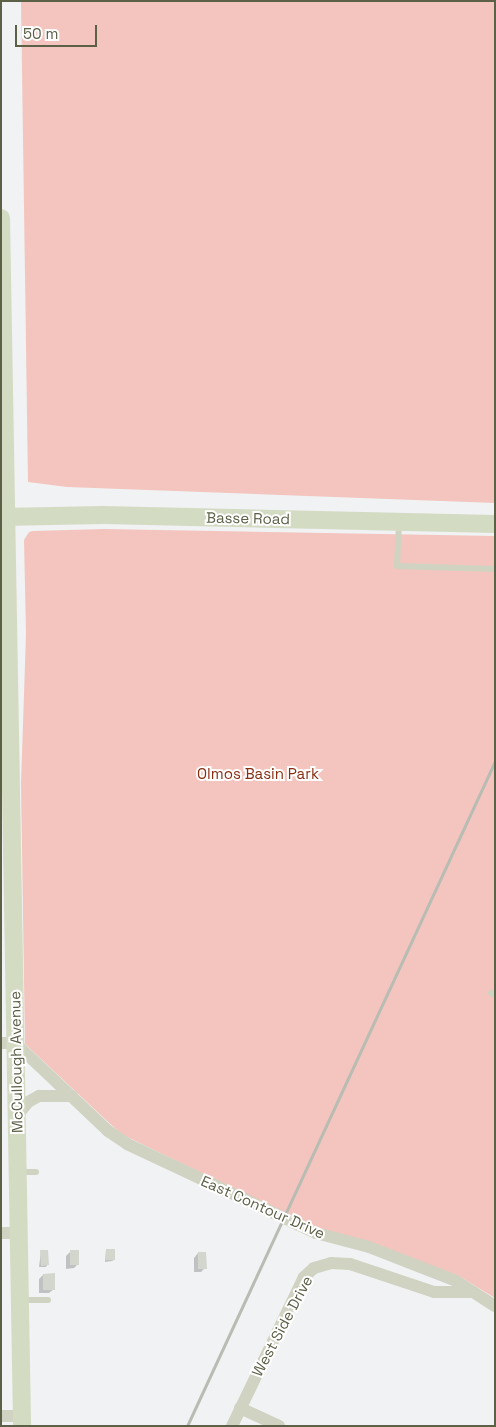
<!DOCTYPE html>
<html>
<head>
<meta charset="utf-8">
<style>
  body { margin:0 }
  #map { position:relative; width:496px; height:1427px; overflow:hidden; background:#f1f2f4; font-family:"Space Grotesk",sans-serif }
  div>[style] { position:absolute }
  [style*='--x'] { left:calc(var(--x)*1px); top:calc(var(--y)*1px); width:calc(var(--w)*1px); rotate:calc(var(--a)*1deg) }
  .green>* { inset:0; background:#f3c5be }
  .shadow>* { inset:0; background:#0003 }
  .building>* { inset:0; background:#d2d6cd }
  .service>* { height:6px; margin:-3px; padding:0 3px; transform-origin:3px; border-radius:3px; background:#d0d3c1 }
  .minor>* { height:12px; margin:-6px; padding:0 6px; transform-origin:6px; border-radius:6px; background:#d0d3c1 }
  .secondary>* { height:18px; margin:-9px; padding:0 9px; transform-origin:9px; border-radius:9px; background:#d4dbc3 }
  .rail>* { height:3px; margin:-1.5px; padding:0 1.5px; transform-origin:1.5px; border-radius:1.5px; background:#b8bcb3 }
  span { translate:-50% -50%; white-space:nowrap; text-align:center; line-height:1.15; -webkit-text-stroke:4px #fff; paint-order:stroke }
  .street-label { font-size:15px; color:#5b6047 }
  .park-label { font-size:15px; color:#882e11 }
  .frame { position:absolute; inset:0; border:2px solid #5b6047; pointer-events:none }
  .scale { position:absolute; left:15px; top:25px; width:82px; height:22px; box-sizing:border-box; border:2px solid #5b6047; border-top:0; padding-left:6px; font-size:15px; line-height:18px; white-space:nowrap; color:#5b6047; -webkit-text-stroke:4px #fff; paint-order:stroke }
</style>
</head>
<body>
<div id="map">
  <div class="green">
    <i style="clip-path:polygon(21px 1px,495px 1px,495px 503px,67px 487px,28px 482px)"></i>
    <i style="clip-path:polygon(104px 529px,495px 536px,495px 1298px,459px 1276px,320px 1230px,121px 1134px,25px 1044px,21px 784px,26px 634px,24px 540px,29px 532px,33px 531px)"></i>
  </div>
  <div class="shadow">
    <i style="clip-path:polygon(106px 1250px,114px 1260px,112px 1261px,105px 1262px)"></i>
    <i style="clip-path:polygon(41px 1251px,47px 1265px,46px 1267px,39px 1267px)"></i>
    <i style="clip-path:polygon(70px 1252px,78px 1264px,74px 1268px,66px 1269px,66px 1256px)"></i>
    <i style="clip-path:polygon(198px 1253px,205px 1268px,201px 1272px,194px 1272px,194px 1258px)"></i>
    <i style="clip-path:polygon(43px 1275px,54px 1289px,49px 1293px,39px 1293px,39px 1279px)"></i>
  </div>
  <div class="building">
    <i style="clip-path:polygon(106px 1249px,115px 1249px,115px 1260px,106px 1260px)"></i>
    <i style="clip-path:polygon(40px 1250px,48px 1250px,49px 1265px,41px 1266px)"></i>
    <i style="clip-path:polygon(70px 1250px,79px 1250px,79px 1265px,70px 1265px)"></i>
    <i style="clip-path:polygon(198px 1252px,206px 1252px,207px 1269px,198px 1269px)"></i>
    <i style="clip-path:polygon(55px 1273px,55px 1290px,43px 1290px,43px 1274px)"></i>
  </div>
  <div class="service">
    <i style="--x:399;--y:523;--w:43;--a:92.7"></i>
    <i style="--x:397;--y:566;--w:98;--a:1.8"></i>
    <i style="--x:491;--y:993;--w:4;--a:27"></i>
    <i style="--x:20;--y:1172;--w:16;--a:0"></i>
    <i style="--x:21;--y:1300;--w:27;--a:0"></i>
  </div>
  <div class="minor">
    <i style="--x:1;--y:1043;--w:14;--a:0"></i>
    <i style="--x:15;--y:1043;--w:128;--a:43.4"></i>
    <i style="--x:108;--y:1131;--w:23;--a:34"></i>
    <i style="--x:127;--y:1144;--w:209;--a:25.2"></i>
    <i style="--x:316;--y:1233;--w:55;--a:14.8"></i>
    <i style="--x:369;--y:1247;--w:93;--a:21.3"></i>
    <i style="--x:456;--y:1281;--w:46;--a:32.7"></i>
    <i style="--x:16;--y:1117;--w:19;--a:-51"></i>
    <i style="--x:28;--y:1102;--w:13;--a:-29"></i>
    <i style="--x:39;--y:1096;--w:33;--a:0"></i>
    <i style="--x:1;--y:1233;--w:17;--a:0"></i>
    <i style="--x:240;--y:1408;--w:43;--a:24.8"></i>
    <i style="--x:1;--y:1416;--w:21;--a:0"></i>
    <i style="--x:232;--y:1426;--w:165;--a:-64.2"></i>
    <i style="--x:304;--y:1277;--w:13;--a:-42"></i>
    <i style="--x:314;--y:1268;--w:18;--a:-16"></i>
    <i style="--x:331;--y:1263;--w:19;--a:3"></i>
    <i style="--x:350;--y:1264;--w:89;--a:18.4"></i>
    <i style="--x:434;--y:1292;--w:39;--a:0"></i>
  </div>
  <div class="secondary">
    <i style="--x:1;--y:218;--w:1208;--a:89"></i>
    <i style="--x:1;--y:517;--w:102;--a:-1.1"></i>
    <i style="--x:103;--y:515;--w:392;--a:1.3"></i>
  </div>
  <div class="rail">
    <i style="--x:187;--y:1426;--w:733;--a:-65.15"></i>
  </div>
  <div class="street-label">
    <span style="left:248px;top:518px;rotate:1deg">Basse Road</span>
    <span style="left:16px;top:1062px;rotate:-91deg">McCullough Avenue</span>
    <span style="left:263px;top:1207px;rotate:24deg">East Contour Drive</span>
    <span style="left:282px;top:1326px;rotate:-62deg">West Side Drive</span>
  </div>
  <div class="park-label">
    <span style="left:258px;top:774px">Olmos Basin Park</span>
  </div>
  <div class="frame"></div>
  <div class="scale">50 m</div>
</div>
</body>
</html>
